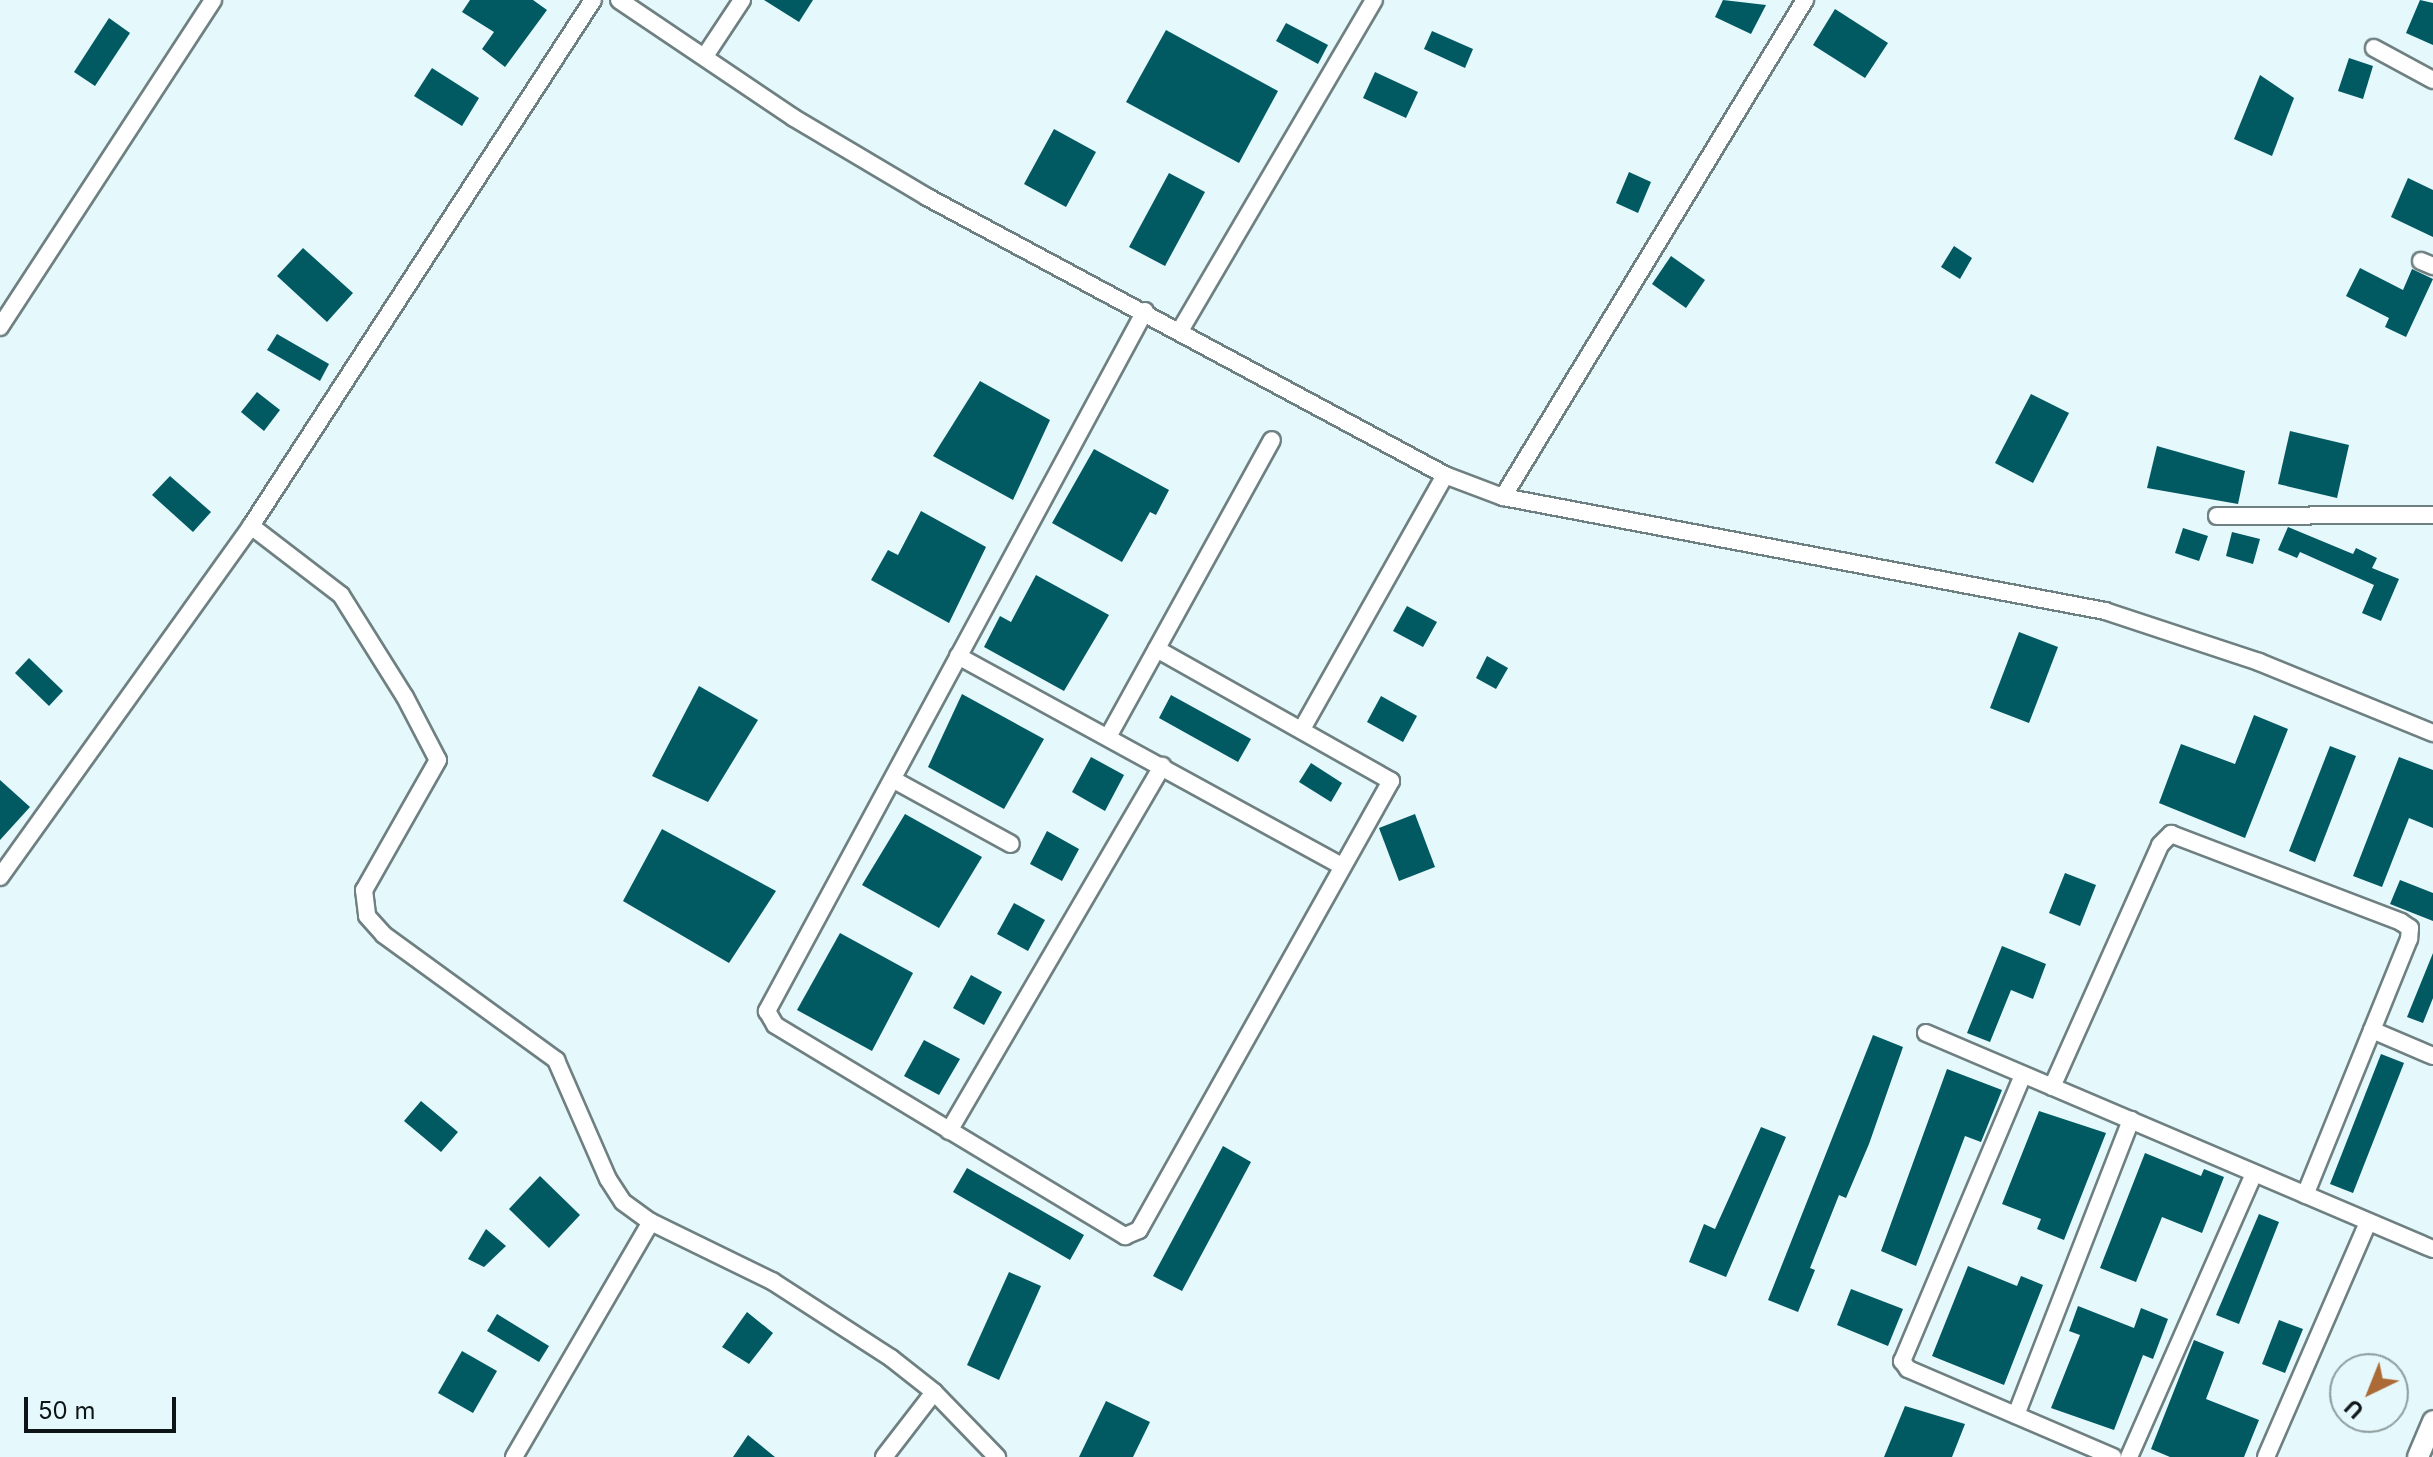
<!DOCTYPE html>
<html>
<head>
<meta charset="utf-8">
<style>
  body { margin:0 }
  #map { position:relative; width:2433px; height:1457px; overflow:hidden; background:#e5f8fb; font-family:Inter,sans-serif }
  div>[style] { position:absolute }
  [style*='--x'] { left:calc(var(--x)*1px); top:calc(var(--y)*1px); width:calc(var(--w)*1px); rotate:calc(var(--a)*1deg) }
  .building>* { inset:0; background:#015962 }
  .roads { filter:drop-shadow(2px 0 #6f8082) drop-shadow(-2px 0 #6f8082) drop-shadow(0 2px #6f8082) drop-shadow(0 -2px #6f8082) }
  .minor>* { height:16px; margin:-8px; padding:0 8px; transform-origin:8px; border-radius:8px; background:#fff }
  .tertiary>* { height:20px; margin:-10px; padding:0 10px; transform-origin:10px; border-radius:10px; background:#fff }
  span { translate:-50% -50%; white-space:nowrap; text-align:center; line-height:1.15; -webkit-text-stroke:8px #e5f8fb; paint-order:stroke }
  .north { position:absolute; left:2329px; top:1353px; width:80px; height:80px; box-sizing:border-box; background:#e5f8fb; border:2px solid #8f9d9f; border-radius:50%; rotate:223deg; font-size:22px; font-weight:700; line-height:32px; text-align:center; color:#0e1516 }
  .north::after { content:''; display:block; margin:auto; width:28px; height:36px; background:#ac6a36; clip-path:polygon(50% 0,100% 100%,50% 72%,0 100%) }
  .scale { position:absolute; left:24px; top:1397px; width:152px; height:36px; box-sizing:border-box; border:4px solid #0e1516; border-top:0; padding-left:10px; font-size:24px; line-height:28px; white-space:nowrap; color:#0e1516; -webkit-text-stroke:6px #e5f8fb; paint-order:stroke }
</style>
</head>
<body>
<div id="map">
  <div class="building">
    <i style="clip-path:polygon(470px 0,533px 0,547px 10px,505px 67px,482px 49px,494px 32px,462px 12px)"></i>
    <i style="clip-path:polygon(764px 0,813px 0,799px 22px)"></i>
    <i style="clip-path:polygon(1723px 0,1766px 5px,1751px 34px,1715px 17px)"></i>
    <i style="clip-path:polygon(2420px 0,2433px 3px,2433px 45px,2406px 33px)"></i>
    <i style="clip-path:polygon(1835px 9px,1888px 43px,1865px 78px,1813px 45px)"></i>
    <i style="clip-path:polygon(109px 18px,130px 33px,95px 86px,74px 72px)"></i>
    <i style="clip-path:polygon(1286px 23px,1328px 45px,1318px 64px,1276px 41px)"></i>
    <i style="clip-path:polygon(1166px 30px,1278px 91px,1239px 163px,1126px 102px)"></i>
    <i style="clip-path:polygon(1432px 31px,1473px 49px,1465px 68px,1424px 49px)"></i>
    <i style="clip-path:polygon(2349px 58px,2373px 66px,2363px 99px,2338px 91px)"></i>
    <i style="clip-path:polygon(432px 68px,479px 98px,462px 126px,414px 96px)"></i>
    <i style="clip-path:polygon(1375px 72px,1418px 92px,1406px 118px,1363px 98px)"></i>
    <i style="clip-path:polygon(2260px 75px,2294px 98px,2272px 156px,2234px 139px)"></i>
    <i style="clip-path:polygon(1054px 129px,1096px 152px,1066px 207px,1024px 184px)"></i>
    <i style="clip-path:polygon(1629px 172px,1651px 182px,1638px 213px,1616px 203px)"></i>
    <i style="clip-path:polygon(1169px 173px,1205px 192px,1165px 266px,1129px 247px)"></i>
    <i style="clip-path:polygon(2408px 178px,2433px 190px,2433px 237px,2391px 217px)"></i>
    <i style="clip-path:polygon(1954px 246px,1972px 258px,1960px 279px,1941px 267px)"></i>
    <i style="clip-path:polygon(303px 248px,353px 293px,327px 322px,277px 276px)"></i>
    <i style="clip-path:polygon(1671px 256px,1705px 280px,1686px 308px,1652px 284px)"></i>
    <i style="clip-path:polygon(2360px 268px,2403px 290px,2412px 269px,2433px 279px,2406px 337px,2385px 327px,2389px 318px,2346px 296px)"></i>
    <i style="clip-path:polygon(277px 334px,329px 364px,320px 381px,267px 350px)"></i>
    <i style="clip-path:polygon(980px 381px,1050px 420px,1013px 500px,933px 456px)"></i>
    <i style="clip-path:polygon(257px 392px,280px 410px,264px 431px,241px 412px)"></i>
    <i style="clip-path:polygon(2031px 394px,2069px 413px,2033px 483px,1995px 463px)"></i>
    <i style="clip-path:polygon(2290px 431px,2349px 445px,2337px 498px,2278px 484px)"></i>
    <i style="clip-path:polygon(2157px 446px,2245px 471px,2238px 504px,2147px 488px)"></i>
    <i style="clip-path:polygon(1094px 449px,1169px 490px,1156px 515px,1150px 512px,1122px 562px,1052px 523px)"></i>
    <i style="clip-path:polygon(170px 476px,211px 512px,193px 532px,152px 495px)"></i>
    <i style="clip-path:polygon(921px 511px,986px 547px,949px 623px,871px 580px,888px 550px,898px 555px)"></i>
    <i style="clip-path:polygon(2288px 527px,2353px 554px,2356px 548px,2377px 558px,2372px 568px,2399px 579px,2381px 621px,2362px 613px,2374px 585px,2300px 552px,2297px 558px,2278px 550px)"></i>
    <i style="clip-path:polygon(2183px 528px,2208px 536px,2199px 561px,2175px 553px)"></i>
    <i style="clip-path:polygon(2232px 532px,2260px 539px,2253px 564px,2226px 556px)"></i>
    <i style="clip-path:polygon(1036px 575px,1109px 615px,1064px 691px,984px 647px,1000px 616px,1011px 622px)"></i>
    <i style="clip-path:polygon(1407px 606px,1437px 622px,1423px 647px,1393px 631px)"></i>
    <i style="clip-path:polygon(2019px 632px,2058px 647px,2029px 723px,1990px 708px)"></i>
    <i style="clip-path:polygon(1487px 656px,1508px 668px,1496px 689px,1476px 678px)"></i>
    <i style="clip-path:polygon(29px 658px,63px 691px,49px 706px,15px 673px)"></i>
    <i style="clip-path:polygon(699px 686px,758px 720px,708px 802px,652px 776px)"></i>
    <i style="clip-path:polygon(962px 694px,1044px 739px,1004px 809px,928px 767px)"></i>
    <i style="clip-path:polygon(1171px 695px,1251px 739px,1238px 762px,1159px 718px)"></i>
    <i style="clip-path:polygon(1381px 696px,1417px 716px,1403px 742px,1367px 722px)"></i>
    <i style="clip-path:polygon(2254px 715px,2288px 729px,2245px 838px,2159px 803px,2181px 744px,2235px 764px)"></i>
    <i style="clip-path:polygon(2330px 746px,2356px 756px,2315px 862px,2289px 851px)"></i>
    <i style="clip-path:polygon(1091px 757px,1124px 775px,1105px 811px,1072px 792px)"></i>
    <i style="clip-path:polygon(2399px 757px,2433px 770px,2433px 828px,2409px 818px,2382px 887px,2353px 876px)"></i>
    <i style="clip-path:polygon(1311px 763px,1342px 783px,1331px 802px,1299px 782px)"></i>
    <i style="clip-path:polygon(0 780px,30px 807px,0 840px)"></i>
    <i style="clip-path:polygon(905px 814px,982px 857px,939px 928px,862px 885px)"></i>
    <i style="clip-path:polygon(1415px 814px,1435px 867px,1399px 881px,1379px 828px)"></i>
    <i style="clip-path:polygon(662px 829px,776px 891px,729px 963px,623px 901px)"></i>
    <i style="clip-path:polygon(1047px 831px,1079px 849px,1062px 881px,1030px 864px)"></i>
    <i style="clip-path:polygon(2065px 873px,2096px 885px,2080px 926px,2049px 913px)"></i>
    <i style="clip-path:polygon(2400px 880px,2433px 893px,2433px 921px,2390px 904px)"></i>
    <i style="clip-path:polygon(1014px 903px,1045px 920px,1028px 951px,997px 934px)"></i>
    <i style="clip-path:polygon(840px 933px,913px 973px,872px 1051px,797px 1010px)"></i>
    <i style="clip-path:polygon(2002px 946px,2046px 964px,2033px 999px,2011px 990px,1990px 1042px,1967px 1033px)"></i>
    <i style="clip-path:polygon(2433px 953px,2433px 998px,2423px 1023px,2407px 1017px)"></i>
    <i style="clip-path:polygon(971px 975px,1002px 992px,984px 1025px,953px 1008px)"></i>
    <i style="clip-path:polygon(1873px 1035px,1903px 1047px,1869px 1144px,1846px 1198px,1839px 1195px,1810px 1268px,1815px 1270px,1798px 1312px,1768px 1300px)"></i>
    <i style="clip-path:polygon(924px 1040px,960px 1059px,939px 1095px,904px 1076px)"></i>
    <i style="clip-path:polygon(2381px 1054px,2404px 1063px,2353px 1193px,2330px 1184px)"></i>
    <i style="clip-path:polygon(1947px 1069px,2002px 1090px,1981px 1142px,1965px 1136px,1916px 1266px,1881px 1251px)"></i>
    <i style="clip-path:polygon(421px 1101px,458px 1132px,441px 1152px,404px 1121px)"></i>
    <i style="clip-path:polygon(2039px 1111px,2106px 1133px,2064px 1240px,2037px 1229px,2041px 1219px,2002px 1204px)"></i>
    <i style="clip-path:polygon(1761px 1127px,1786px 1137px,1726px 1277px,1689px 1262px,1704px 1224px,1715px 1229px)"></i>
    <i style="clip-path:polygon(1223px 1146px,1251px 1162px,1182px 1291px,1153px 1276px)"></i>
    <i style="clip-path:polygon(2145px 1153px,2201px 1176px,2204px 1169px,2224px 1177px,2202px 1233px,2162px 1217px,2136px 1282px,2100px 1268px)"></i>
    <i style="clip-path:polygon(967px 1168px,1084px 1235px,1070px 1260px,953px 1192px)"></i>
    <i style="clip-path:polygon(540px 1176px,580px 1215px,549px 1248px,509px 1209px)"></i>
    <i style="clip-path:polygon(2259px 1214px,2279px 1222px,2239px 1324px,2216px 1315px)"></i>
    <i style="clip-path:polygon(486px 1229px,506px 1246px,484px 1267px,468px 1259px)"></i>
    <i style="clip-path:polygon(1968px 1266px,2017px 1286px,2021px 1276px,2043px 1285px,2004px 1385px,1932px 1356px)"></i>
    <i style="clip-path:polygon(1009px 1272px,1041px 1286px,999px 1380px,967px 1365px)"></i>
    <i style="clip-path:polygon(1851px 1289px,1903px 1309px,1888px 1346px,1837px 1325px)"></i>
    <i style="clip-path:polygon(2078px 1306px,2134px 1328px,2141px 1308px,2168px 1319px,2153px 1359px,2143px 1355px,2114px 1430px,2051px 1408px,2080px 1335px,2069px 1331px)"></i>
    <i style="clip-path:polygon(747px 1312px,773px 1333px,749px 1364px,722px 1347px)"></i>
    <i style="clip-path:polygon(497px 1314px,549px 1346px,539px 1362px,487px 1331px)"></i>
    <i style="clip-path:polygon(2279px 1320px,2303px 1329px,2285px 1373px,2262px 1364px)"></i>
    <i style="clip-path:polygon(2194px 1340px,2224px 1352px,2206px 1399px,2259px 1420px,2244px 1457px,2170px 1457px,2151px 1449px)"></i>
    <i style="clip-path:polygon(462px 1351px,497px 1371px,473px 1413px,438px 1393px)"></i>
    <i style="clip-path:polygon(1106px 1401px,1150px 1422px,1133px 1457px,1079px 1457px)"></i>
    <i style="clip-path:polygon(1905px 1406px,1965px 1424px,1952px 1457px,1884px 1457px)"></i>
    <i style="clip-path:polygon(748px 1435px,775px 1457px,733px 1457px)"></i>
  </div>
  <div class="roads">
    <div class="minor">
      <i style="--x:619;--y:0;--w:211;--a:34"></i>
      <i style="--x:794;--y:118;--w:155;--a:30.7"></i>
      <i style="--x:927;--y:197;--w:588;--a:28.22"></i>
      <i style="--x:1445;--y:475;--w:62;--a:20.8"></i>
      <i style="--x:1503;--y:497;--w:613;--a:10.72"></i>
      <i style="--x:2105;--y:611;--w:162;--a:18.3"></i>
      <i style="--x:2259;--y:662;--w:188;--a:22.2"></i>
      <i style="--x:2374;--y:48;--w:67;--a:28.5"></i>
      <i style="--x:705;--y:56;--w:67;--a:-56.5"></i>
      <i style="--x:2421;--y:261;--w:13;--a:23"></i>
      <i style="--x:1145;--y:311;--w:796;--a:118.37"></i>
      <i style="--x:767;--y:1011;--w:16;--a:60"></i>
      <i style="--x:775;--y:1025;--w:409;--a:31.1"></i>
      <i style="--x:1125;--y:1236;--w:15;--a:-23"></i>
      <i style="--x:1139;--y:1230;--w:515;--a:-60.7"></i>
      <i style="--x:1391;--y:781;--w:269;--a:-150.6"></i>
      <i style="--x:0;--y:327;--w:390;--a:-56.9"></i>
      <i style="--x:1181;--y:329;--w:381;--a:-59.6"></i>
      <i style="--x:1503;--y:497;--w:582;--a:-58.72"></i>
      <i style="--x:2217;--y:516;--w:216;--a:-0.3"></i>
      <i style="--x:251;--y:526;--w:113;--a:37.5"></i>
      <i style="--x:341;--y:595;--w:120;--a:57.9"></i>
      <i style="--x:405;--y:697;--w:71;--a:62.4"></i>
      <i style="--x:438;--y:760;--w:150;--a:119.6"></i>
      <i style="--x:364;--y:890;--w:26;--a:83"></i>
      <i style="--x:367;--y:916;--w:25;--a:48"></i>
      <i style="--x:384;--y:935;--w:213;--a:36"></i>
      <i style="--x:556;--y:1060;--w:130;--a:66.4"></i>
      <i style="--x:608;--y:1179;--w:27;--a:57"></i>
      <i style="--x:623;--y:1202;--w:34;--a:36"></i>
      <i style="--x:958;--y:656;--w:437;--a:28.7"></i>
      <i style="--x:1302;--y:729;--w:291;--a:-60.6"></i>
      <i style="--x:1108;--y:737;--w:339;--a:-61.1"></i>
      <i style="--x:894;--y:780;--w:133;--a:28.7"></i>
      <i style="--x:0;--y:877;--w:432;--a:-54.4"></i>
      <i style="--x:251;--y:526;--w:627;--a:-56.97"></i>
      <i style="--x:2372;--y:1030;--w:66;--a:23.1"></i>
      <i style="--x:1926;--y:1033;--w:551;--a:23.08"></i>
      <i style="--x:2023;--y:1075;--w:311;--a:112.9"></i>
      <i style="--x:1902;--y:1361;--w:10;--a:53"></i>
      <i style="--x:1908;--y:1369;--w:223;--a:23.2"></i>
      <i style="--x:2052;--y:1087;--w:265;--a:-65.9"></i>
      <i style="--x:2160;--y:845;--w:16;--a:-45"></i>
      <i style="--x:2171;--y:834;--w:246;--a:20.9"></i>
      <i style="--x:2401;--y:922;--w:11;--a:34"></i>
      <i style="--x:2410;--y:928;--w:11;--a:95"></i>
      <i style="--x:2409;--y:939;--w:276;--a:112.1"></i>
      <i style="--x:949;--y:1131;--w:423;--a:-59.7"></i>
      <i style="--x:2016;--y:1415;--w:317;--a:-68.7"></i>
      <i style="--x:514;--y:1457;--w:272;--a:-59.8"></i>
      <i style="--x:651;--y:1222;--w:135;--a:26"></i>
      <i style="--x:772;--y:1281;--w:142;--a:32.9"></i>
      <i style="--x:891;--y:1358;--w:55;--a:38.3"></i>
      <i style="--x:934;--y:1392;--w:91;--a:45.9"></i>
      <i style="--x:884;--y:1457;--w:82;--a:-52.4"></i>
      <i style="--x:2129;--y:1457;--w:310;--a:-66.2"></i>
      <i style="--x:2266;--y:1457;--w:256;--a:-66.5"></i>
    </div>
    <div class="tertiary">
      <i style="--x:2418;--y:1457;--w:39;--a:-67"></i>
    </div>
  </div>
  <div class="north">U</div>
  <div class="scale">50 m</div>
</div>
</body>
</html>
